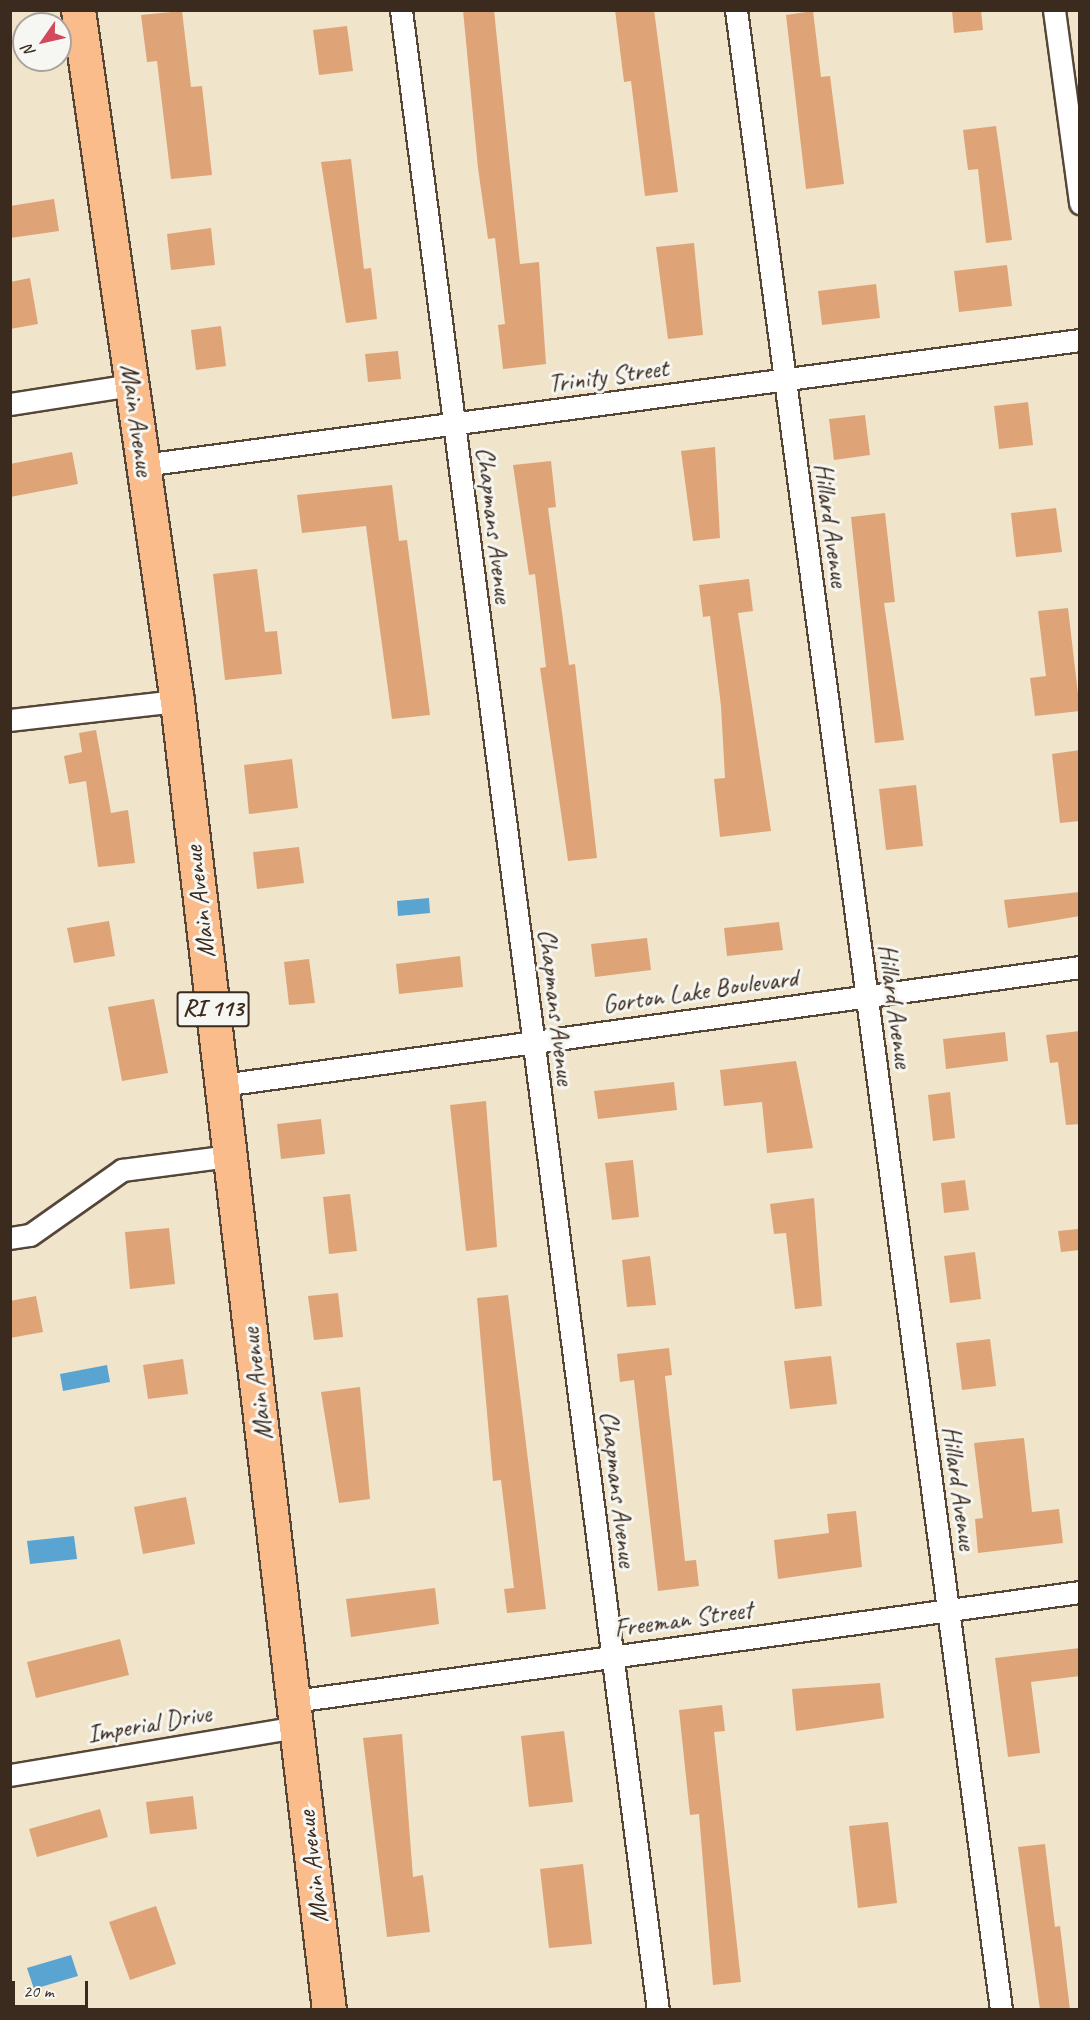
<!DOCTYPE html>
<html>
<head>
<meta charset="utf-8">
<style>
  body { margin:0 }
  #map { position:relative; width:1090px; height:2020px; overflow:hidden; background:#f0e4cb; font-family:Caveat,sans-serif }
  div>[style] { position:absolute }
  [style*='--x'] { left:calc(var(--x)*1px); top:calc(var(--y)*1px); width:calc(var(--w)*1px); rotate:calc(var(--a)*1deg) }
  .water>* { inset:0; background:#59a4d1 }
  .building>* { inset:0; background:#dea478 }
  .roads { filter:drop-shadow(2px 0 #564638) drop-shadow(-2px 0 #564638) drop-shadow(0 2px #564638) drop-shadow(0 -2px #564638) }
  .minor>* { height:21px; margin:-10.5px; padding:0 10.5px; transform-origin:10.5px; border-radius:10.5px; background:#fff }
  .primary>* { height:33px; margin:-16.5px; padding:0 16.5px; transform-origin:16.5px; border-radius:16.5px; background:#fabc8b }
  span { translate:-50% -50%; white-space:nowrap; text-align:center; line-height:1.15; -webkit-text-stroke:6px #f6f6f2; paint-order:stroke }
  .shield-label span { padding:2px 4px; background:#f6f6f2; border:2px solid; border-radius:4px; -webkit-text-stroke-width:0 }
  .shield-label { font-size:24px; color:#3b2a1e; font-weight:700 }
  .street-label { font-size:26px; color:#3b2a1e }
  .frame { position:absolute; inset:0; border:12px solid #3b2a1e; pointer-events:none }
  .north { position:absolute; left:12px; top:12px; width:60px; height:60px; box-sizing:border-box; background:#f6f6f2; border:2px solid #aba49d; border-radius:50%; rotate:236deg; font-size:16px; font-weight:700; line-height:24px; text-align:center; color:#3b2a1e }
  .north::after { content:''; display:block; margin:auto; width:21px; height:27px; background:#d1495b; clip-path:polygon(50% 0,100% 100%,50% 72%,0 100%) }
  .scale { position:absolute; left:12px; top:1981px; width:76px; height:27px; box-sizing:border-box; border:3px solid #3b2a1e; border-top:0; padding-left:8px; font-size:18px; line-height:21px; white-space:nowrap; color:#3b2a1e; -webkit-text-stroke:4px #f6f6f2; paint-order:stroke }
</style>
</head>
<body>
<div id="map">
  <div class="water">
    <i style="clip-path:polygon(429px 898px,430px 913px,398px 916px,397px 901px)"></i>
    <i style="clip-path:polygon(107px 1365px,110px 1382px,63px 1391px,60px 1374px)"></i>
    <i style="clip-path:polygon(74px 1536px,77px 1559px,30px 1564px,27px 1541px)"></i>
    <i style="clip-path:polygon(71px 1955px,78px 1976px,34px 1989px,27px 1968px)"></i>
  </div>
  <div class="building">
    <i style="clip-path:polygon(463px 10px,494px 10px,520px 264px,539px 262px,546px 364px,503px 369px,498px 325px,505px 324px,495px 238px,488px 239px,478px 168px)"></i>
    <i style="clip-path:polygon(615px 10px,654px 10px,678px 192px,645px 196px,631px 81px,624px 82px)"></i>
    <i style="clip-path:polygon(952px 10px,981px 10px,983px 30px,954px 33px)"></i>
    <i style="clip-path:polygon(182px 11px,191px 87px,202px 86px,212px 175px,171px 179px,157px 61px,147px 62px,141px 15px)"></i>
    <i style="clip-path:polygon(813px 11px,821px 77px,830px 76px,844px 184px,806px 189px,786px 15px)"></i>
    <i style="clip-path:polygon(347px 26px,353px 71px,319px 75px,313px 30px)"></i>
    <i style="clip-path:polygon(996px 126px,1012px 240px,986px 243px,978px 169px,968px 170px,963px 130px)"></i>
    <i style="clip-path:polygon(351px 159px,364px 269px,371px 268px,377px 319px,346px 323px,321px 162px)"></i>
    <i style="clip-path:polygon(54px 199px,59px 231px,10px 238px,10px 206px)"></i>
    <i style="clip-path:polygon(211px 228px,215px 265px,171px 270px,167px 234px)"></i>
    <i style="clip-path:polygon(694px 243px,703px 335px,668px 339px,656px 247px)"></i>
    <i style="clip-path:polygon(1007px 265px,1012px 306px,959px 312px,954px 271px)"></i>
    <i style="clip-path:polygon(30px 278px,38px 324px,10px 329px,10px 282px)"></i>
    <i style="clip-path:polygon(876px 284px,880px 318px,822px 325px,818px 291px)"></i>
    <i style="clip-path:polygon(221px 326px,226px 366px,196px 370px,191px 330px)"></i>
    <i style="clip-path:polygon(398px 351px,401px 379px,368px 382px,365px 354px)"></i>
    <i style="clip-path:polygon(1028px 402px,1033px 445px,999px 449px,994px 406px)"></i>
    <i style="clip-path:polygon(865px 415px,870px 455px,834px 460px,829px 419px)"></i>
    <i style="clip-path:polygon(715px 447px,720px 538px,693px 541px,681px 451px)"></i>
    <i style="clip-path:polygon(72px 452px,78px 484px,10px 497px,10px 464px)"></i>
    <i style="clip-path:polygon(551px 461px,556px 507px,548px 508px,569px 665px,575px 664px,597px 858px,568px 861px,540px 668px,546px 667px,535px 574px,529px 575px,513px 465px)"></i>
    <i style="clip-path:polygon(392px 485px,399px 541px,407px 540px,430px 715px,392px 719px,366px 526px,302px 533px,297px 495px)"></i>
    <i style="clip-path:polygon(1056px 508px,1062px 552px,1016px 557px,1011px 513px)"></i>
    <i style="clip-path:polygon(885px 513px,895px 602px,884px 603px,904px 740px,875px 743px,851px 517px)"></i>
    <i style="clip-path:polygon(257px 569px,265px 632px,277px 631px,282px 674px,225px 680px,213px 574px)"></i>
    <i style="clip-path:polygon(749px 579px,753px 611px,738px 613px,771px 831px,720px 837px,714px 779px,725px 778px,721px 706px,710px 616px,703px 617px,699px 585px)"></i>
    <i style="clip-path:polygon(1068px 608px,1080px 711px,1035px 716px,1030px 678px,1046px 676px,1038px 611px)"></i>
    <i style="clip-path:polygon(96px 730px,111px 813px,128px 810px,135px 863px,98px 867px,86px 781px,69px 784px,64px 756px,82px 752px,79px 733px)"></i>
    <i style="clip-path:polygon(1080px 750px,1080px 821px,1060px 823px,1052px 754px)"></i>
    <i style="clip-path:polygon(292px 759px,298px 808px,249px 814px,244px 765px)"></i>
    <i style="clip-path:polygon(916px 785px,923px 846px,886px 850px,879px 789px)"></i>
    <i style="clip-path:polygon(299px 847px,304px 883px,257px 889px,253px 852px)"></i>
    <i style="clip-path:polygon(1080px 892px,1080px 916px,1008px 928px,1004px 900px)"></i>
    <i style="clip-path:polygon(109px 921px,115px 956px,74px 963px,67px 928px)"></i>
    <i style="clip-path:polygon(779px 922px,783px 950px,727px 956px,724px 928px)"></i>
    <i style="clip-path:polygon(647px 938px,651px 970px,595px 977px,591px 944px)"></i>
    <i style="clip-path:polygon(460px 956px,463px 987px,399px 994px,396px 964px)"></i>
    <i style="clip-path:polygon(309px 959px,315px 1003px,289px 1005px,284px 962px)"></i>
    <i style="clip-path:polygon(154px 999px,168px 1073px,122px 1081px,108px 1007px)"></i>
    <i style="clip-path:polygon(1080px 1031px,1080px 1124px,1066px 1125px,1058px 1062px,1050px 1063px,1046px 1035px)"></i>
    <i style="clip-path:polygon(1005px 1032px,1008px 1061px,946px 1069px,943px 1039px)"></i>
    <i style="clip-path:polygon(796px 1061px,813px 1148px,767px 1153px,762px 1102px,724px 1106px,720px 1070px)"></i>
    <i style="clip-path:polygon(674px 1082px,677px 1110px,598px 1119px,594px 1091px)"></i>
    <i style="clip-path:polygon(950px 1092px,955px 1138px,933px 1141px,928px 1095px)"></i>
    <i style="clip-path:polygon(486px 1101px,497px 1247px,466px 1251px,450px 1105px)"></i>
    <i style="clip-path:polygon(321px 1119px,325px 1154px,281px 1159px,277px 1124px)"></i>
    <i style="clip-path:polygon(633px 1160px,639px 1217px,612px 1220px,605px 1163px)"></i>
    <i style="clip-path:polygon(965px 1180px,969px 1210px,944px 1213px,941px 1183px)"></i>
    <i style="clip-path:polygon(350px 1194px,357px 1251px,329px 1254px,323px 1197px)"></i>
    <i style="clip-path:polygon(814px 1198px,822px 1306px,795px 1309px,786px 1233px,774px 1234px,770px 1204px)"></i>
    <i style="clip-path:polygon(169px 1228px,175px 1284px,130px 1289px,125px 1232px)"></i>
    <i style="clip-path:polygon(1078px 1229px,1080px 1250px,1061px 1252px,1058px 1231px)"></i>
    <i style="clip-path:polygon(975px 1252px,981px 1299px,950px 1303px,944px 1256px)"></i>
    <i style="clip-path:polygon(650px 1256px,656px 1305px,627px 1307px,622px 1260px)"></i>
    <i style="clip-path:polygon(338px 1293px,343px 1337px,314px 1340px,308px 1296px)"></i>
    <i style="clip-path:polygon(508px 1295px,546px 1609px,507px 1613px,504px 1589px,514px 1588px,501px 1480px,493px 1481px,477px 1298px)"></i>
    <i style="clip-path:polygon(36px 1296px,43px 1332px,10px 1338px,10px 1301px)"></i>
    <i style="clip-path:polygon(990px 1339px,996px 1386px,962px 1390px,956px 1343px)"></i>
    <i style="clip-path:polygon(669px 1348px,672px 1375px,665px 1376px,685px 1561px,696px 1560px,699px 1586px,658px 1591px,634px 1380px,620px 1382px,617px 1354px)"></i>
    <i style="clip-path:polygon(831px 1356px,837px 1404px,790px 1409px,784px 1361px)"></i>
    <i style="clip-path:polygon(183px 1359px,188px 1394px,148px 1399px,143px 1365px)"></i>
    <i style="clip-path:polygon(360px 1387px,370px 1499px,339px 1503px,321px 1392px)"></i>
    <i style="clip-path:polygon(1024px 1438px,1032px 1512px,1059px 1509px,1063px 1543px,978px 1553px,975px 1519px,983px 1518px,974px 1443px)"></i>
    <i style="clip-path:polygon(186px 1497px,195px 1544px,143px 1554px,134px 1507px)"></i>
    <i style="clip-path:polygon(856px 1511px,862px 1567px,778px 1579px,774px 1540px,829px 1533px,827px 1514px)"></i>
    <i style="clip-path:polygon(435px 1588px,439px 1624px,351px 1637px,346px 1599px)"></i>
    <i style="clip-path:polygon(120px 1639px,129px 1675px,36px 1698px,27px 1662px)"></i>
    <i style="clip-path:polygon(1080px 1648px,1080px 1676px,1031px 1682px,1040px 1753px,1008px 1757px,995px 1658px)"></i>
    <i style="clip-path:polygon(880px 1683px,884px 1718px,796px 1731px,792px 1689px)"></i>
    <i style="clip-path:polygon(722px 1705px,725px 1731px,714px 1732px,741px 1982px,713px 1985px,699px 1814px,690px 1815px,679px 1710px)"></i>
    <i style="clip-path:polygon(564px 1731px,573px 1802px,529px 1807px,521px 1736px)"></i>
    <i style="clip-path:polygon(402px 1734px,413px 1877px,423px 1875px,430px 1932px,387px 1937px,363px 1738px)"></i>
    <i style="clip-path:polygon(193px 1796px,197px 1829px,150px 1834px,146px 1802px)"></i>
    <i style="clip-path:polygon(100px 1809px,108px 1837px,37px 1857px,29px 1829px)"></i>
    <i style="clip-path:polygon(888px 1822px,897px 1903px,858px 1908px,849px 1826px)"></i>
    <i style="clip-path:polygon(1045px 1844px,1055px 1927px,1060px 1926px,1070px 2010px,1040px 2010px,1018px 1847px)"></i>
    <i style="clip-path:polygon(583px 1864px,592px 1944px,549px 1948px,540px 1869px)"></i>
    <i style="clip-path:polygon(156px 1906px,176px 1964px,130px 1980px,109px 1922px)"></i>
  </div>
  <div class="roads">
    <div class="minor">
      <i style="--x:401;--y:10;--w:2016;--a:82.68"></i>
      <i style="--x:736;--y:10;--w:2017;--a:82.45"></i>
      <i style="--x:1054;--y:10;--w:195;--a:82.3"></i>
      <i style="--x:10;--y:404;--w:123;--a:-8.9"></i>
      <i style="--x:143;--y:465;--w:945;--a:-7.6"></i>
      <i style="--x:10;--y:720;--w:168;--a:-6.5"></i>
      <i style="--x:222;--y:1085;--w:866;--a:-7.83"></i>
      <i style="--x:10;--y:1238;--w:20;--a:-9"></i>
      <i style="--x:30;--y:1235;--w:113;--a:-35.2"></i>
      <i style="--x:122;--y:1170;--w:109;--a:-7.4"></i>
      <i style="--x:294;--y:1701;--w:794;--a:-7.9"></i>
      <i style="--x:10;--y:1775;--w:291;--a:-9.5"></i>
    </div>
    <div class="primary">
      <i style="--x:78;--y:10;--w:698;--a:81.85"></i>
      <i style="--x:177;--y:701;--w:1318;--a:83.38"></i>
    </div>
  </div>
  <div class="shield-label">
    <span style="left:213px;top:1009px">RI 113</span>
  </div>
  <div class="street-label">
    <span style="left:608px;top:376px;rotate:-8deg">Trinity Street</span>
    <span style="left:137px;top:420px;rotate:82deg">Main Avenue</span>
    <span style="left:494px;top:525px;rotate:83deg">Chapmans Avenue</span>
    <span style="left:831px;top:525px;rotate:82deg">Hillard Avenue</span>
    <span style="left:200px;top:902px;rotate:-97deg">Main Avenue</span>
    <span style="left:700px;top:991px;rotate:-8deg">Gorton Lake Boulevard</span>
    <span style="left:895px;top:1006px;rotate:82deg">Hillard Avenue</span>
    <span style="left:556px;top:1007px;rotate:83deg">Chapmans Avenue</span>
    <span style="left:257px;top:1384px;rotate:-97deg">Main Avenue</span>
    <span style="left:959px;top:1488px;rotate:82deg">Hillard Avenue</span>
    <span style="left:618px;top:1489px;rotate:83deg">Chapmans Avenue</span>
    <span style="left:683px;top:1619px;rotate:-8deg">Freeman Street</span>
    <span style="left:149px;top:1724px;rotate:-10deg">Imperial Drive</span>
    <span style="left:313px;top:1867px;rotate:-97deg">Main Avenue</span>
  </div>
  <div class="frame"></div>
  <div class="north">N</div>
  <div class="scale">20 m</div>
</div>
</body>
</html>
